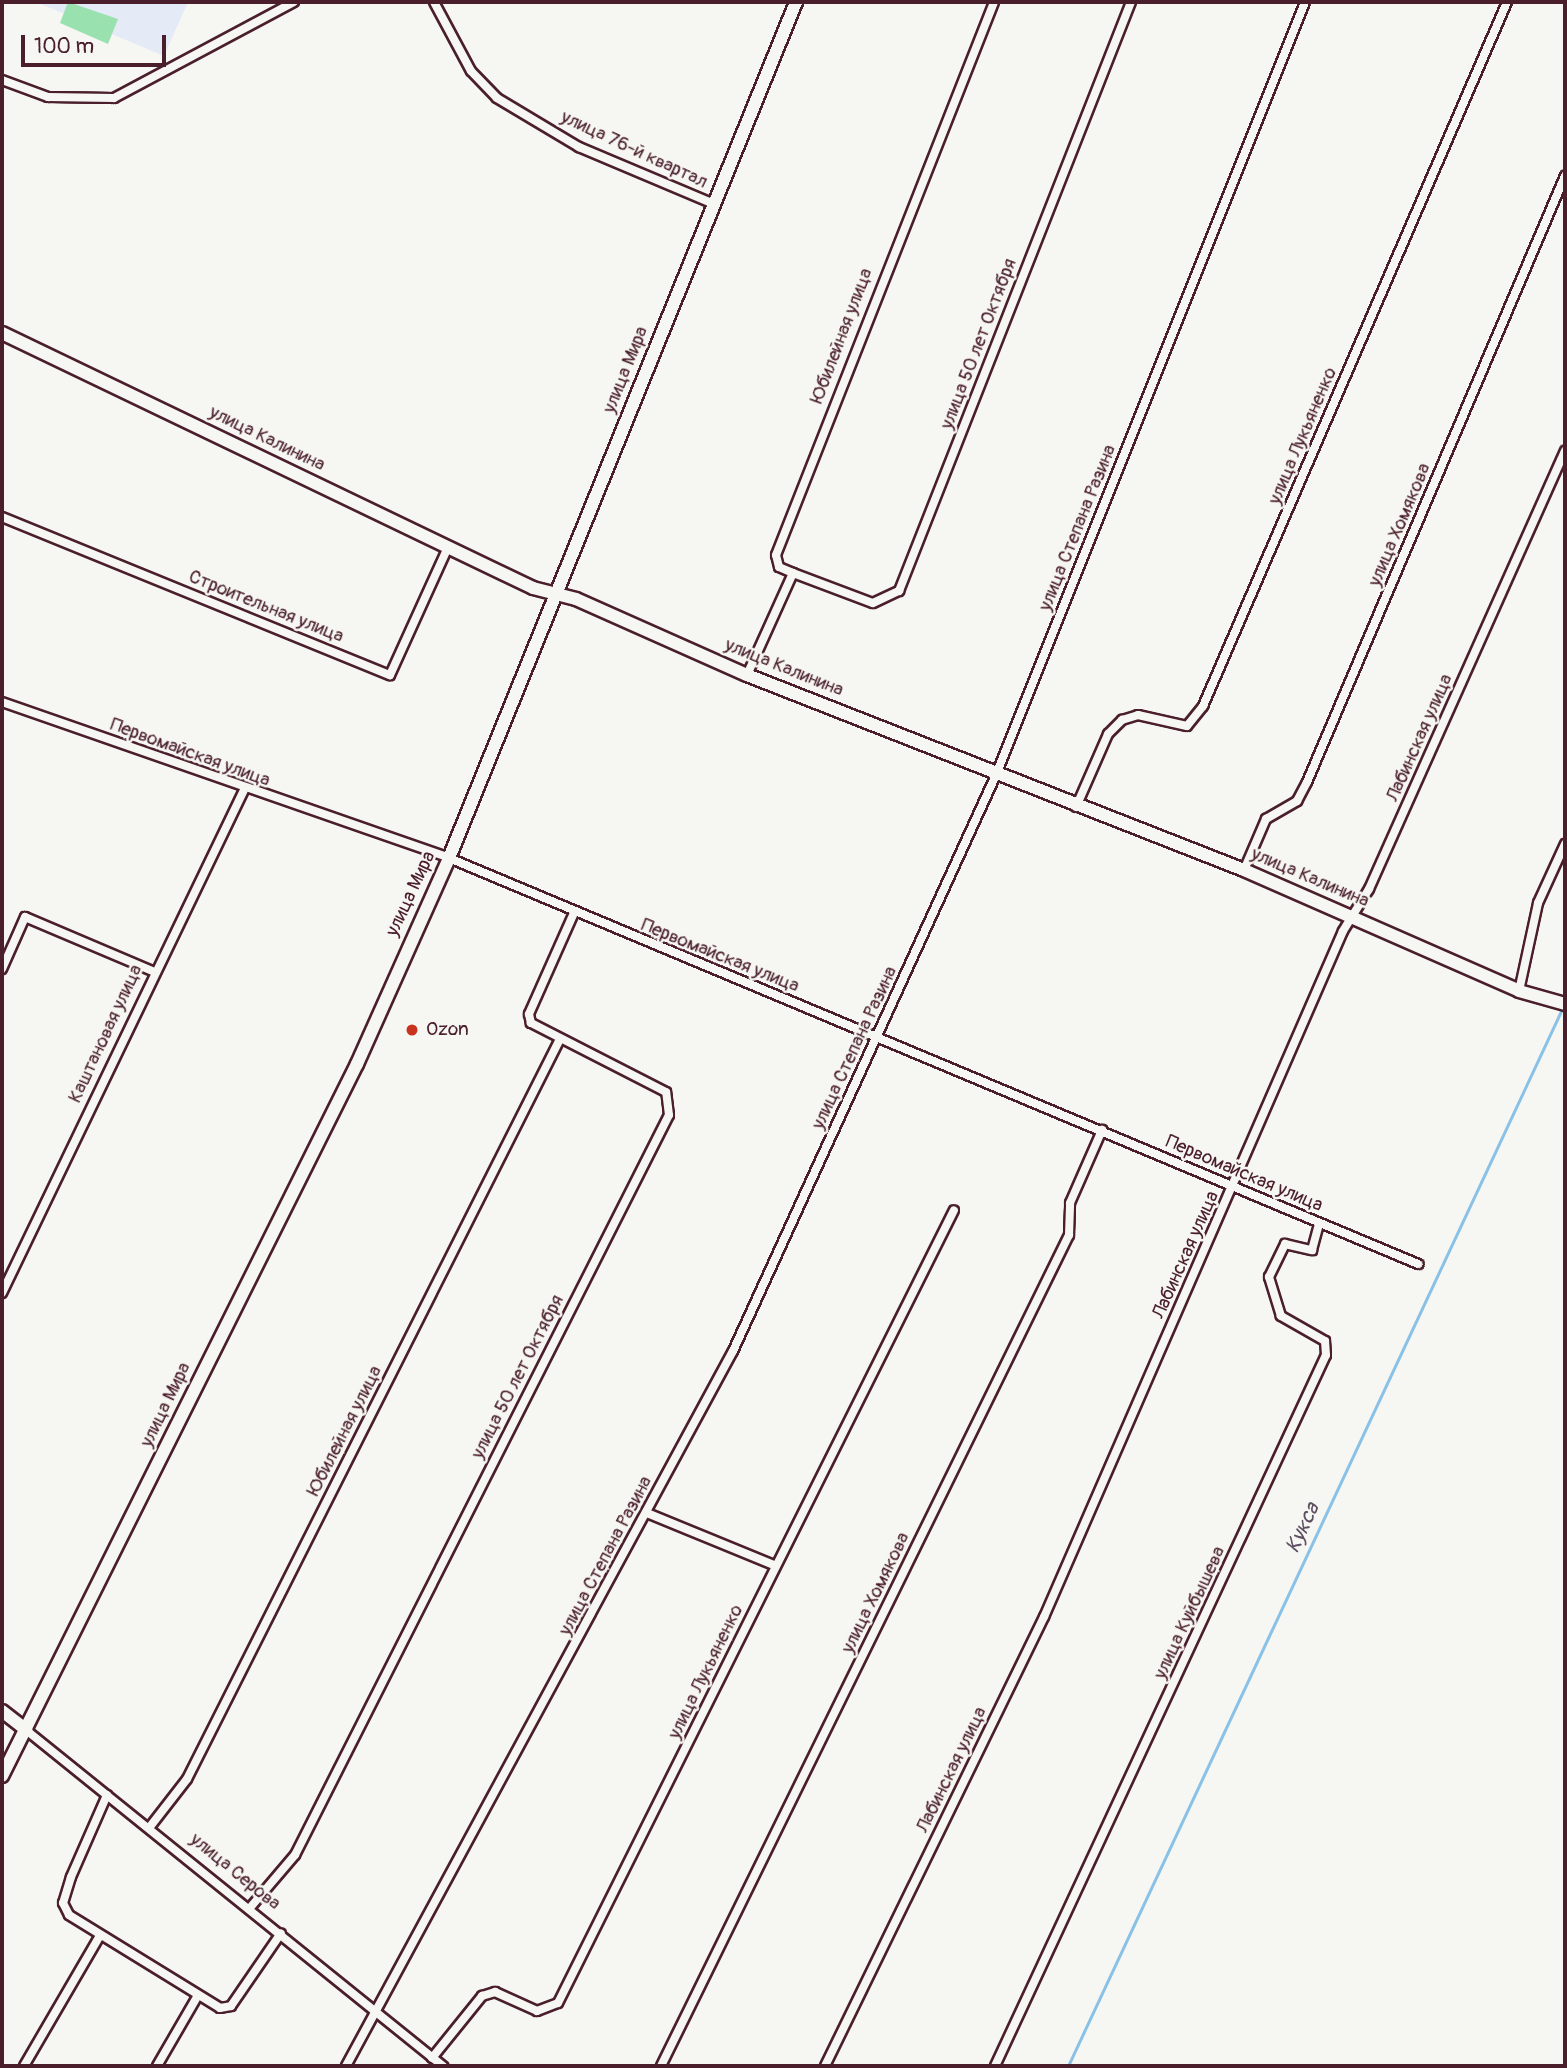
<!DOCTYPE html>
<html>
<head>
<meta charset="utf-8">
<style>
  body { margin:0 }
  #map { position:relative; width:1567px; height:2068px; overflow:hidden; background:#f6f6f2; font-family:Pangolin,sans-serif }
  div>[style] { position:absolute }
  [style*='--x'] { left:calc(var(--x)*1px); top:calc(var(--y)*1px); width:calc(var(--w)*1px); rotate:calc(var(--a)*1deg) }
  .built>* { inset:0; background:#e4eaf6 }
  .green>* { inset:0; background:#9ae1b0 }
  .stream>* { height:2.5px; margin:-1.25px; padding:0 1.25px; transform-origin:1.25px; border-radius:1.25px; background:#89c1e7 }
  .roads { filter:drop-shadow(2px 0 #4a1f2b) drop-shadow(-2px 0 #4a1f2b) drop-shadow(0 2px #4a1f2b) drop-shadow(0 -2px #4a1f2b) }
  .street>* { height:8px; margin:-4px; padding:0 4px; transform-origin:4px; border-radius:4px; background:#f6f6f2 }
  .secondary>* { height:12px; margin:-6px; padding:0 6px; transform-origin:6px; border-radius:6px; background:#f6f6f2 }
  .primary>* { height:12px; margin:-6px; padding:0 6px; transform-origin:6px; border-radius:6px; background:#f6f6f2 }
  .dots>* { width:19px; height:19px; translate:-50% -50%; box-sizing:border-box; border:4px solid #f6f6f2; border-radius:50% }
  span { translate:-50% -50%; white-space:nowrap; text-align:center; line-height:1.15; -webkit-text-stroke:5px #f6f6f2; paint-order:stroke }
  .street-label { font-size:19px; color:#4a1f2b }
  .poi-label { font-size:19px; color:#4a1f2b }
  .left { translate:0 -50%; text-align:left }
  .water-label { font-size:21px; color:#5d5063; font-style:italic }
  .frame { position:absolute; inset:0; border:4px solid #4a1f2b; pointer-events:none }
  .scale { position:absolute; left:21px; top:35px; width:145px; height:32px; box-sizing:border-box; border:4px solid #4a1f2b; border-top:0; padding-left:9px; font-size:21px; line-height:24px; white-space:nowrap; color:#4a1f2b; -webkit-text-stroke:5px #f6f6f2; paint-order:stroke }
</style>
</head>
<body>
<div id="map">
  <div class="built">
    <i style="clip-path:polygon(36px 2px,188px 2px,164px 56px)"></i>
  </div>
  <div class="green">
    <i style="clip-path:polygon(68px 2px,118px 19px,108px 44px,60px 23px)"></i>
  </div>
  <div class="stream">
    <i style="--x:1068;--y:2066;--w:1169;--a:-64.95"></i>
  </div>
  <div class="roads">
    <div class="street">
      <i style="--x:434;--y:2;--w:78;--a:61.8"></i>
      <i style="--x:471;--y:71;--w:37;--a:46"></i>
      <i style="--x:497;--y:98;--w:96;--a:30.9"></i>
      <i style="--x:579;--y:147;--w:147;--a:22.9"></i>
      <i style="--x:2;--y:80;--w:49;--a:20.3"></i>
      <i style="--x:48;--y:97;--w:66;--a:0.9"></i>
      <i style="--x:114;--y:98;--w:204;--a:-28.1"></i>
      <i style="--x:2;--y:517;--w:419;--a:22.2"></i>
      <i style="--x:390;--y:675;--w:141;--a:-65.6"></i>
      <i style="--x:793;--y:573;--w:85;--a:20.6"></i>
      <i style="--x:873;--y:603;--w:29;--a:-25"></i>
      <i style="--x:899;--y:591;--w:633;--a:-68.5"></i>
      <i style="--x:747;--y:675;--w:112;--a:-65.7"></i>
      <i style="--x:793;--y:573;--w:15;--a:-157"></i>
      <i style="--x:779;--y:567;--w:12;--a:-104"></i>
      <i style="--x:776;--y:555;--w:594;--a:-68.48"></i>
      <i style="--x:2;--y:702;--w:473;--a:19.2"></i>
      <i style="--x:449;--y:858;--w:1051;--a:22.73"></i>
      <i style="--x:1076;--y:807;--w:80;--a:-66.3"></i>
      <i style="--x:1108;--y:734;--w:20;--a:-45"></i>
      <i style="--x:1122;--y:720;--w:17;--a:-17"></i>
      <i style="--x:1138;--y:715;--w:50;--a:12.7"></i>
      <i style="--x:1187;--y:726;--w:26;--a:-51"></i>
      <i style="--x:1203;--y:706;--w:767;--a:-66.64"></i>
      <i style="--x:1244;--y:870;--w:56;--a:-66.7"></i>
      <i style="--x:1266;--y:819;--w:36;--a:-30"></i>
      <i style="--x:1297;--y:801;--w:21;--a:-62"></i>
      <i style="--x:1307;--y:782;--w:659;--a:-66.94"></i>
      <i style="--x:2;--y:969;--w:57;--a:-66.1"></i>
      <i style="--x:25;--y:917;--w:138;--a:23"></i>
      <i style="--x:1519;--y:991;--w:90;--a:-77.8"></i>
      <i style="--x:1538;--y:903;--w:65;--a:-65.4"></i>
      <i style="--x:2;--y:1293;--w:558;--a:-64.31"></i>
      <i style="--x:647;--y:1513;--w:139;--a:22.3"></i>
      <i style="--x:26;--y:1730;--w:536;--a:38.86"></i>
      <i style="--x:107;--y:1795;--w:90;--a:113.7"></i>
      <i style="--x:71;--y:1877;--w:27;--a:107"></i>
      <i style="--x:63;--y:1903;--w:13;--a:63"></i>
      <i style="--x:69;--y:1915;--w:177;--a:31.6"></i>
      <i style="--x:220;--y:2008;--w:11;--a:-10"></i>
      <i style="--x:231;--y:2006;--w:88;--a:-55.6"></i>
      <i style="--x:149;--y:1828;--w:62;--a:-52.2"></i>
      <i style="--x:187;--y:1779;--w:826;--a:-63.25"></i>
      <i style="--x:249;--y:1909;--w:71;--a:-49.6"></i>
      <i style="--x:295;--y:1855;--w:829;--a:-63.19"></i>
      <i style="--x:669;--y:1115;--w:23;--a:-97"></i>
      <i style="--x:666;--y:1092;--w:152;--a:-152.9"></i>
      <i style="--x:531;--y:1023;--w:9;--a:-103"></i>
      <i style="--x:529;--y:1014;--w:111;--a:-66"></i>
      <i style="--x:432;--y:2058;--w:80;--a:-51.1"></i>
      <i style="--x:482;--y:1996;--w:14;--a:-17"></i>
      <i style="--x:495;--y:1992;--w:46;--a:24.3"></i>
      <i style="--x:537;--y:2011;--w:22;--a:-21"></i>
      <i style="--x:558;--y:2003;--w:886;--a:-63.46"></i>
      <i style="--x:24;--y:2066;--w:149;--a:-59.8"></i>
      <i style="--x:157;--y:2066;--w:80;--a:-59.9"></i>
      <i style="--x:346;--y:2066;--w:813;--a:-61.58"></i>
      <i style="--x:733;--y:1351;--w:633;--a:-65.46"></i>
      <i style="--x:996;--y:775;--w:832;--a:-68.21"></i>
      <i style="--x:661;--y:2066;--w:926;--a:-63.85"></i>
      <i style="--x:1069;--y:1235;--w:32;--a:-88"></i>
      <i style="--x:1070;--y:1203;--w:80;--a:-66.3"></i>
      <i style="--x:825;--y:2066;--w:500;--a:-64"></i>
      <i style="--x:1044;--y:1617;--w:748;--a:-66.45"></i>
      <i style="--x:1343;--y:931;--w:49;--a:-58.2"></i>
      <i style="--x:1369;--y:889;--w:480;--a:-65.9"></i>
      <i style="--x:995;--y:2066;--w:784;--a:-65.04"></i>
      <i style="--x:1326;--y:1355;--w:14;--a:-94"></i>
      <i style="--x:1325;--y:1341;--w:51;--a:-150.4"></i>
      <i style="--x:1281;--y:1316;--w:41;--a:-107.1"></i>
      <i style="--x:1269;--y:1277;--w:37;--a:-64"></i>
      <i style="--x:1285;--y:1244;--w:28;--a:13"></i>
      <i style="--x:1312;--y:1250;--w:27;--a:-75"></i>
    </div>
    <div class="secondary">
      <i style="--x:2;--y:333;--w:589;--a:25.65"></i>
      <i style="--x:533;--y:588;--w:44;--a:14.3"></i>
      <i style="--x:576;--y:599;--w:187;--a:24"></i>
      <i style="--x:747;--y:675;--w:534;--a:21.42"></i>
      <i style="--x:1244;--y:870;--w:300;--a:23.7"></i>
      <i style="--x:1519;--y:991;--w:48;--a:15.8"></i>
      <i style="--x:2;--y:1711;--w:31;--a:38"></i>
    </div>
    <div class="primary">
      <i style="--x:2;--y:1776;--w:796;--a:-63.5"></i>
      <i style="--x:357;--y:1064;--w:226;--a:-65.9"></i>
      <i style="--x:449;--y:858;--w:924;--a:-67.93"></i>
    </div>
  </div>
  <div class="dots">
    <i style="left:412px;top:1030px;background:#c8321e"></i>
  </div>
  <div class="street-label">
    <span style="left:634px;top:150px;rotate:25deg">улица 76-й квартал</span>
    <span style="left:842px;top:336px;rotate:-69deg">Юбилейная улица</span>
    <span style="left:979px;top:344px;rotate:-69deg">улица 50 лет Октября</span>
    <span style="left:626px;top:370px;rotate:-68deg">улица Мира</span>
    <span style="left:1303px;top:436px;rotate:-67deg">улица Лукьяненко</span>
    <span style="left:267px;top:439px;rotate:26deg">улица Калинина</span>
    <span style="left:1400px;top:525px;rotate:-67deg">улица Хомякова</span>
    <span style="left:1078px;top:528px;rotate:-68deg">улица Степана Разина</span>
    <span style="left:266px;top:607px;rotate:22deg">Строительная улица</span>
    <span style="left:784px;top:668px;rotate:22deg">улица Калинина</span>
    <span style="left:1420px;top:738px;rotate:-66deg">Лабинская улица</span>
    <span style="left:190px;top:753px;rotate:20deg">Первомайская улица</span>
    <span style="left:1310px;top:878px;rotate:23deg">улица Калинина</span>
    <span style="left:411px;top:894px;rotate:-65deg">улица Мира</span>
    <span style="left:720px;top:956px;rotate:22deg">Первомайская улица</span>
    <span style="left:106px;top:1034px;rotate:-65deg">Каштановая улица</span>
    <span style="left:855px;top:1048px;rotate:-65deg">улица Степана Разина</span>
    <span style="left:1244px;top:1174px;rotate:23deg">Первомайская улица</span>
    <span style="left:1186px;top:1255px;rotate:-66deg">Лабинская улица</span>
    <span style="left:518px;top:1377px;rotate:-63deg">улица 50 лет Октября</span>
    <span style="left:166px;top:1405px;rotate:-64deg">улица Мира</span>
    <span style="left:345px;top:1431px;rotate:-63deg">Юбилейная улица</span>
    <span style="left:606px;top:1556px;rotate:-62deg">улица Степана Разина</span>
    <span style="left:876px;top:1593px;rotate:-64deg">улица Хомякова</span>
    <span style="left:1190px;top:1613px;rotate:-65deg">улица Куйбышева</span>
    <span style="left:706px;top:1672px;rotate:-64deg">улица Лукьяненко</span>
    <span style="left:952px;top:1770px;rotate:-64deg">Лабинская улица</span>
    <span style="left:235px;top:1872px;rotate:39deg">улица Серова</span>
  </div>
  <div class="poi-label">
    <span class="left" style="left:426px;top:1030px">Ozon</span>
  </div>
  <div class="water-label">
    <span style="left:1303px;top:1528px;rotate:-65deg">Кукса</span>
  </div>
  <div class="frame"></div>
  <div class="scale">100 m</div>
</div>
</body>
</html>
